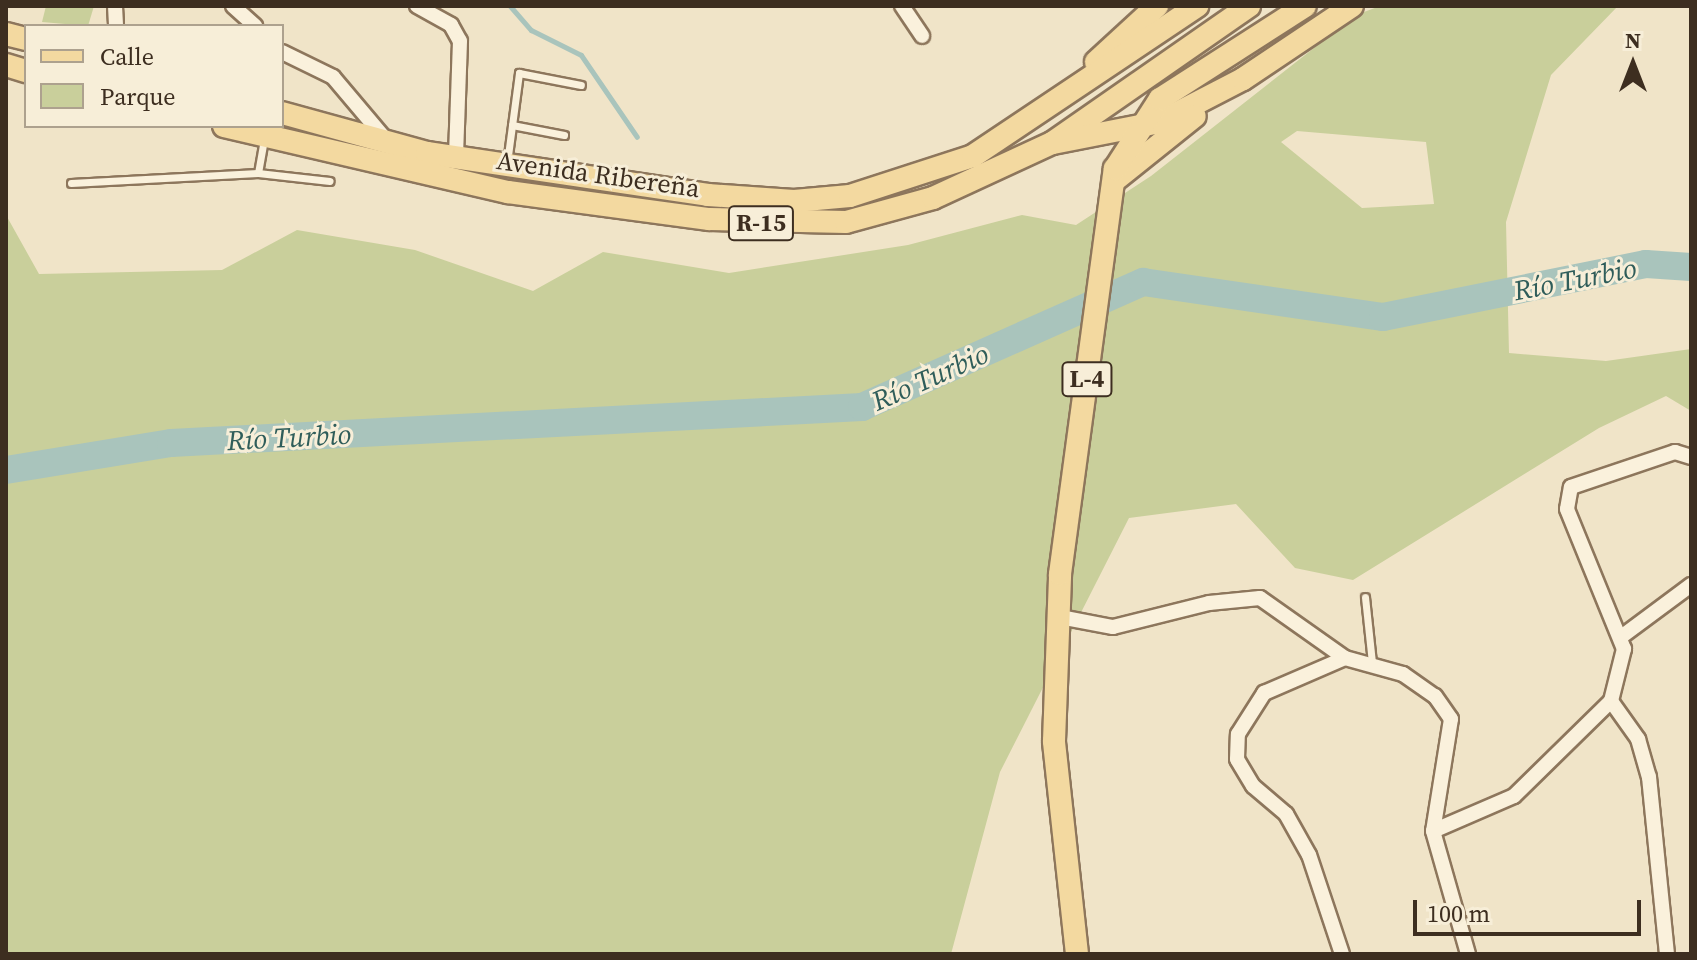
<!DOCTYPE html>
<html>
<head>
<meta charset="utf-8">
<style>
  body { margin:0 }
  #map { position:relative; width:1697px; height:960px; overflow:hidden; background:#f0e4c8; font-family:"Source Serif 4",serif }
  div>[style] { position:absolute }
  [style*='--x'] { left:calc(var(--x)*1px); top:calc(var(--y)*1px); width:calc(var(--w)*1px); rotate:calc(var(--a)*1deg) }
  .green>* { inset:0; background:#c9cf9b }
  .stream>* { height:5px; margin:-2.5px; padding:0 2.5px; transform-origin:2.5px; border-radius:2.5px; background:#a9c4bc }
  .river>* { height:28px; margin:-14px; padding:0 14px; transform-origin:14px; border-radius:14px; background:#a9c4bc }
  .roads { filter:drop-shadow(2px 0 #8d765c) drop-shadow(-2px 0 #8d765c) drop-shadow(0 2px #8d765c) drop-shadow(0 -2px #8d765c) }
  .lane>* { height:7px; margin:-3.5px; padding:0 3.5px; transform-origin:3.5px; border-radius:3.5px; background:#faf1dc }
  .street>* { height:14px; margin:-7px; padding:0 7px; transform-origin:7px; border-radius:7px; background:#faf1dc }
  .primary>* { height:22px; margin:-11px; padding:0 11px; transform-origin:11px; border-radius:11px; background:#f3d9a0 }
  span { translate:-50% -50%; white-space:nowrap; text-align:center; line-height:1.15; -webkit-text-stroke:6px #f7eed8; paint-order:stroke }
  .shield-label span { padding:2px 6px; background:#f7eed8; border:2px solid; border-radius:6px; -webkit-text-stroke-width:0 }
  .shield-label { font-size:24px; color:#3d2e20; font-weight:700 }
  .street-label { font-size:26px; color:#3d2e20 }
  .water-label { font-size:28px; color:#2f5d5a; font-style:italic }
  .frame { position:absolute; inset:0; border:8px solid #3d2e20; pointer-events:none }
  .legend { position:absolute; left:24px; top:24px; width:260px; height:104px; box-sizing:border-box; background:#f7eed8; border:2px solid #ada18e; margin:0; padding:10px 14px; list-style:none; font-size:24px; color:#3d2e20 }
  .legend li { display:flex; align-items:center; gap:16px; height:40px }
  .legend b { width:40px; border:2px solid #ada18e }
  .north { position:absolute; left:1593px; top:24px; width:80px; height:80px; -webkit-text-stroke:6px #f7eed8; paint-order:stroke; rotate:0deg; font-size:22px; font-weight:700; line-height:32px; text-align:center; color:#3d2e20 }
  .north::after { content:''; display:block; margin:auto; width:28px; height:36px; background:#3d2e20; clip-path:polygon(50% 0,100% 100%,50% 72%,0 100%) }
  .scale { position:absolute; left:1413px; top:900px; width:228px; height:36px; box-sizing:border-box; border:4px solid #3d2e20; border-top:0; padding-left:10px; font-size:24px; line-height:28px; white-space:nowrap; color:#3d2e20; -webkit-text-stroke:6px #f7eed8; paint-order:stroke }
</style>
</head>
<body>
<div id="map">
  <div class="green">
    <i style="clip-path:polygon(46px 6px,94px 6px,88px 26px,42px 22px)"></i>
    <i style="clip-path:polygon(evenodd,1380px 6px,1618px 6px,1551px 75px,1506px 222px,1509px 353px,1606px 361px,1691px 349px,1691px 411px,1666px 396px,1599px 428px,1353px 580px,1295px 568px,1236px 504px,1129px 518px,1000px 772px,951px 954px,6px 954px,6px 215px,39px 274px,222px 270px,297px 230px,415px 250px,533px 291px,603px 252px,729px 273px,908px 245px,1022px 215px,1076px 225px,1151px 176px,1356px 15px,1380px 6px,1297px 131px,1426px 142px,1434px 204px,1362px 208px,1281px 142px,1297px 131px)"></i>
  </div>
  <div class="stream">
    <i style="--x:510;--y:6;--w:32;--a:49"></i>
    <i style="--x:531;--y:30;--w:56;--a:26.6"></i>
    <i style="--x:581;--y:55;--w:99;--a:55.7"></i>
  </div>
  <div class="river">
    <i style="--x:6;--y:470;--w:167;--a:-9.3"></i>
    <i style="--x:171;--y:443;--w:692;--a:-2.98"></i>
    <i style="--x:862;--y:407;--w:308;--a:-24"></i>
    <i style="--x:1143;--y:282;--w:243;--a:8.3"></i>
    <i style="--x:1383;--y:317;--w:268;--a:-11.4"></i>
    <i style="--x:1646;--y:264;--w:45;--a:3.8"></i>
  </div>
  <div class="roads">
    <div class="lane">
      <i style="--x:512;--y:125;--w:53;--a:10.9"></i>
      <i style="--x:507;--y:163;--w:91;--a:-82.4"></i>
      <i style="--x:519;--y:73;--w:63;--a:11"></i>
      <i style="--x:258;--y:173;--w:72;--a:6.3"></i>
      <i style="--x:71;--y:183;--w:187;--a:-3.1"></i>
      <i style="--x:258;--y:173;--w:35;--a:-80"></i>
      <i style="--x:1365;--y:597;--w:66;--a:83.9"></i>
    </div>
    <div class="street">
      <i style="--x:115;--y:6;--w:20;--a:87"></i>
      <i style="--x:233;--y:6;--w:30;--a:42"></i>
      <i style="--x:417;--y:6;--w:39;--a:29"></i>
      <i style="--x:451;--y:25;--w:18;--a:61"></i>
      <i style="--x:460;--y:41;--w:116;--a:92"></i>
      <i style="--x:902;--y:6;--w:36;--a:56"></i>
      <i style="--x:282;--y:52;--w:57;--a:26.1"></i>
      <i style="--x:333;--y:77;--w:85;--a:49.8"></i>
      <i style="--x:1060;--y:617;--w:54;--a:10.7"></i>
      <i style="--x:1113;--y:627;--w:99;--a:-14"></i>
      <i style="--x:1209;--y:603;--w:51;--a:-5.6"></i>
      <i style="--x:1260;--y:598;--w:104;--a:35.2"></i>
      <i style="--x:1345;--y:658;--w:60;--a:15.4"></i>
      <i style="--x:1403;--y:674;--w:39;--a:35"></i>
      <i style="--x:1435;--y:696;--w:28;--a:55"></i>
      <i style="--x:1451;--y:719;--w:113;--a:99.1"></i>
      <i style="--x:1433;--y:831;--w:128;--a:74.1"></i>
      <i style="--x:1621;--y:637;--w:87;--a:-36.6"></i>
      <i style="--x:1611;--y:701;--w:47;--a:54.6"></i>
      <i style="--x:1638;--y:739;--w:40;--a:74"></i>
      <i style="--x:1649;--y:777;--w:178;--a:84.2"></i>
      <i style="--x:1433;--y:831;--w:88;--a:-23.4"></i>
      <i style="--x:1514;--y:796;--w:136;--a:-44.4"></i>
      <i style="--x:1611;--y:701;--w:54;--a:-76"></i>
      <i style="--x:1624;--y:649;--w:151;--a:-112.2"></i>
      <i style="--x:1567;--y:509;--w:22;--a:-80"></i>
      <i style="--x:1571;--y:487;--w:110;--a:-18.6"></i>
      <i style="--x:1675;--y:452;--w:17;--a:17"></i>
      <i style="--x:1342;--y:954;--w:104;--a:-108.4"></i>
      <i style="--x:1309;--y:855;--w:47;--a:-119.3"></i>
      <i style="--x:1286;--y:814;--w:43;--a:-139.7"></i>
      <i style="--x:1253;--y:786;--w:31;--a:-121"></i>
      <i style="--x:1237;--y:759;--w:25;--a:-88"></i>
      <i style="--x:1238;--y:734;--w:49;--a:-57.6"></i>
      <i style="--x:1264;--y:693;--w:88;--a:-23.4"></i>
    </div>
    <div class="primary">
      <i style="--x:6;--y:34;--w:21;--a:14"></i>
      <i style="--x:1096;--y:62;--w:83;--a:-42.6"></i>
      <i style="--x:6;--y:65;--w:21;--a:17"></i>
      <i style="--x:282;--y:113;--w:150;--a:15.4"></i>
      <i style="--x:427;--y:153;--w:284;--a:8.5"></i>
      <i style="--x:708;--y:195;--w:86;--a:4"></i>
      <i style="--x:794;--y:201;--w:56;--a:-5.1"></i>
      <i style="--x:850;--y:196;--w:129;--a:-18"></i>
      <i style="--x:973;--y:156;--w:270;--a:-33.8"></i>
      <i style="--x:224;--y:126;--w:292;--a:13.1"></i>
      <i style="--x:508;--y:192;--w:203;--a:7.7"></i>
      <i style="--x:709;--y:219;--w:137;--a:1.3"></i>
      <i style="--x:846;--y:222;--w:90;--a:-15.4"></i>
      <i style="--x:933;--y:198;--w:131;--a:-24.8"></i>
      <i style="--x:1052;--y:143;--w:240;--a:-34.8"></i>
      <i style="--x:1053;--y:143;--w:109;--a:-11.1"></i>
      <i style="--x:1160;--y:122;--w:93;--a:-27.4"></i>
      <i style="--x:1243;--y:79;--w:131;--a:-33.8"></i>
      <i style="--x:1115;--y:180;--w:102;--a:-38.7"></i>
      <i style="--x:1077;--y:954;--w:214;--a:-96.2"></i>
      <i style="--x:1054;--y:741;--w:167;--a:-87.9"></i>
      <i style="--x:1060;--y:574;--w:409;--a:-82.3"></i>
      <i style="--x:1115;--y:169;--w:83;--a:-57.3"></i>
      <i style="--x:1160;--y:99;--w:172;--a:-32.7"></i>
    </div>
  </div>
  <div class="shield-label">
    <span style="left:761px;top:223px">R-15</span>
    <span style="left:1087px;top:379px">L-4</span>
  </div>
  <div class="street-label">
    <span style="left:598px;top:175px;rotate:8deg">Avenida Ribereña</span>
  </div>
  <div class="water-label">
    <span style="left:1575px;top:279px;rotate:-11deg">Río Turbio</span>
    <span style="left:930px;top:377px;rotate:-24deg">Río Turbio</span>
    <span style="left:289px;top:437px;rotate:-3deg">Río Turbio</span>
  </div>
  <div class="frame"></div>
  <ul class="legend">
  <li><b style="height:10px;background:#f3d9a0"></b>Calle</li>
  <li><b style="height:22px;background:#c9cf9b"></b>Parque</li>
  </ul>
  <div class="north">N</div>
  <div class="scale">100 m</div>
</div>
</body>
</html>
